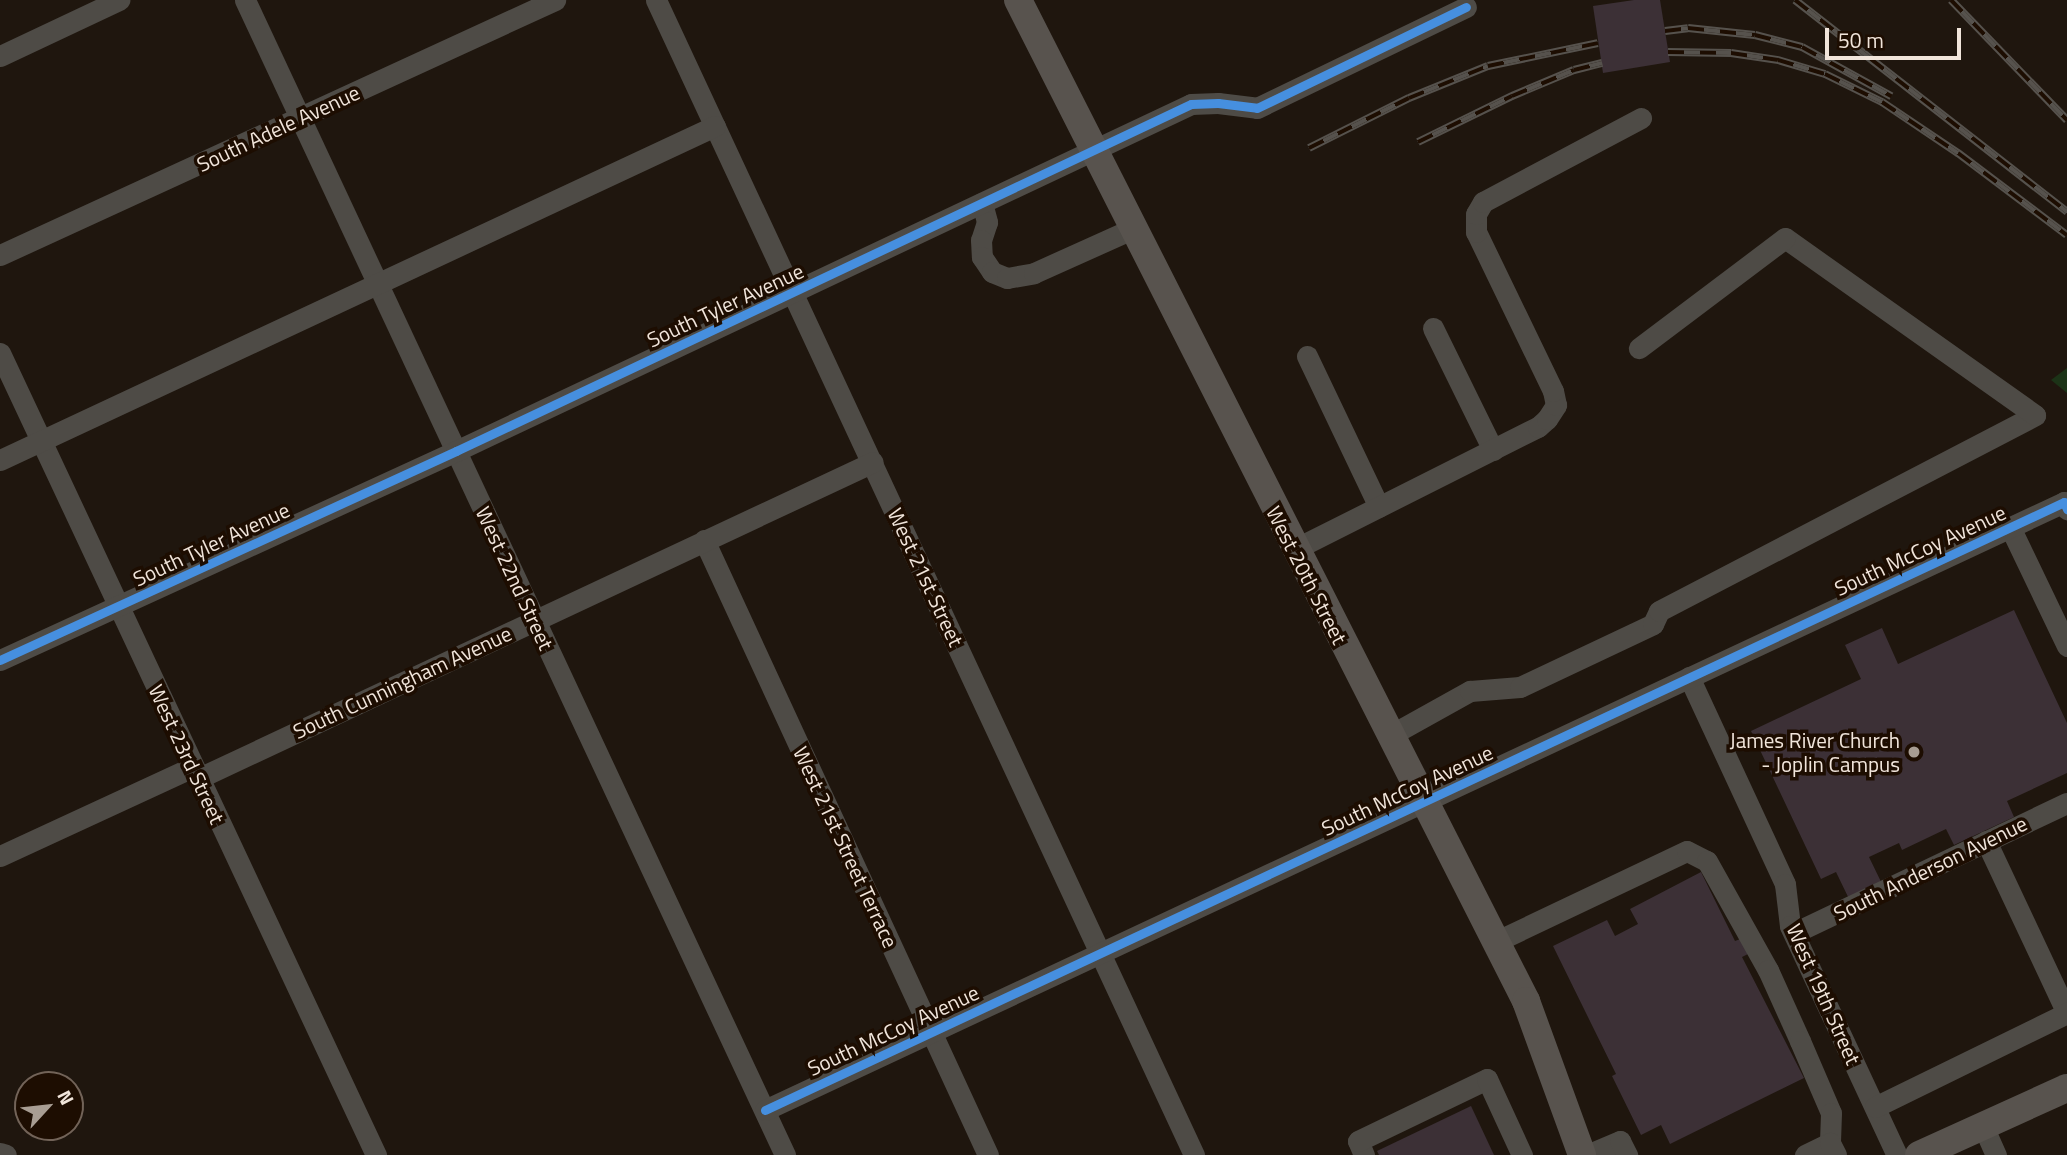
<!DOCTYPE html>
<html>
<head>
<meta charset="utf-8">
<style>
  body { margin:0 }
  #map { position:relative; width:2067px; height:1155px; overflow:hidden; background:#1f160e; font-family:"Titillium Web",sans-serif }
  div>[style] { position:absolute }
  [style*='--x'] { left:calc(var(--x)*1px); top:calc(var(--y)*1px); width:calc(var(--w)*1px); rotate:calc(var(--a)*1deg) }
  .green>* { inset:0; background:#1c3317 }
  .building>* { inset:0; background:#3c3036 }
  .minor>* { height:21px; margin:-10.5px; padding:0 10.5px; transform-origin:10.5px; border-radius:10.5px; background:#4e4b46 }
  .major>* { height:28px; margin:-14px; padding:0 14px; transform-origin:14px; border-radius:14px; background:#58534e }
  .rail>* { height:8px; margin-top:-4px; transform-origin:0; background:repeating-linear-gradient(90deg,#1d0d01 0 16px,#56524d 0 32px); box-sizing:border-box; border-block:2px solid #56524d }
  .cycleway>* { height:9px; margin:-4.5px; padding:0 4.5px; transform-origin:4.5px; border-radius:4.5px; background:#468fdf }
  .dots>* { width:19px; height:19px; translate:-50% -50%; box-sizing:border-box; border:4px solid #1d0d01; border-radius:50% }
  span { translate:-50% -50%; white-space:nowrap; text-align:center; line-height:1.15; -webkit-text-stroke:7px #1d0d01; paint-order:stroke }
  .street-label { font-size:21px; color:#f1e5db }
  .poi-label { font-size:21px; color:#f1e5db }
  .right { translate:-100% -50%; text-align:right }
  .north { position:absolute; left:14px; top:1071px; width:70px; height:70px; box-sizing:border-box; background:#1d0d01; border:2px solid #726358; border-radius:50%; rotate:63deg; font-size:19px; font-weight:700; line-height:28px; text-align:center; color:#f1e5db }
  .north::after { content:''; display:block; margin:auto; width:24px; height:32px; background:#a89d93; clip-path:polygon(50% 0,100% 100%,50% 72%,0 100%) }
  .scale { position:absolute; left:1825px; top:28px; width:136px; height:32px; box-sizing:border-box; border:4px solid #f1e5db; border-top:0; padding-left:9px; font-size:21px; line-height:24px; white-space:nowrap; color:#f1e5db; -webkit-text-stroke:5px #1d0d01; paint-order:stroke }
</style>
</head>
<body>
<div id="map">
  <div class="green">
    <i style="clip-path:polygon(2067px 368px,2067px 393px,2051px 380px)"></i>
  </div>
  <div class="building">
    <i style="clip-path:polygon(1634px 0,1660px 0,1670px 62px,1603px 73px,1593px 6px)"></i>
    <i style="clip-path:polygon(2014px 610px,2067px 723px,2067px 773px,2007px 801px,2014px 817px,1954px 845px,1946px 829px,1902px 850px,1899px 843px,1869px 857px,1885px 890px,1852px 905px,1836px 872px,1821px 879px,1751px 731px,1861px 679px,1845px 645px,1882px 628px,1898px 664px)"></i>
    <i style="clip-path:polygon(1701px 872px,1735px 941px,1743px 938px,1750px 953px,1742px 957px,1804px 1078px,1670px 1144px,1661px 1125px,1641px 1135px,1612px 1076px,1616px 1074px,1553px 946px,1607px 920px,1615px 936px,1638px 924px,1630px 909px)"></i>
    <i style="clip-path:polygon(1471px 1106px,1494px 1155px,1379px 1155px,1377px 1151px)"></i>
  </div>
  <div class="minor">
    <i style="--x:245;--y:0;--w:1275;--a:64.94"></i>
    <i style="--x:656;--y:0;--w:1274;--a:65.02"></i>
    <i style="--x:0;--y:56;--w:132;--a:-25.2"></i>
    <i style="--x:982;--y:203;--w:20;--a:75"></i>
    <i style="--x:987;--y:222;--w:19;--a:108"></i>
    <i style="--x:981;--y:240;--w:17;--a:87"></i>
    <i style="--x:982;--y:257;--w:18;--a:56"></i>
    <i style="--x:992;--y:272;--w:16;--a:22"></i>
    <i style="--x:1007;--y:278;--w:27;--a:-10"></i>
    <i style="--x:1034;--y:273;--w:107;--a:-24.2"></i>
    <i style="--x:0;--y:255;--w:611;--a:-24.68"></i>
    <i style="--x:1433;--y:328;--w:136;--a:63.8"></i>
    <i style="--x:0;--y:353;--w:886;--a:64.88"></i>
    <i style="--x:1307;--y:356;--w:167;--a:64.5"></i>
    <i style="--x:0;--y:460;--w:789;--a:-25.04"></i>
    <i style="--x:2010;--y:527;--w:132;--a:64.4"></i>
    <i style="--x:704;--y:540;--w:677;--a:65.21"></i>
    <i style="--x:1295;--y:549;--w:272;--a:-26.7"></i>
    <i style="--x:1538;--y:427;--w:12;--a:-42"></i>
    <i style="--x:1547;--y:419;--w:17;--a:-57"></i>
    <i style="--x:1556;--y:405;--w:14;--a:-102"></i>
    <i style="--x:1553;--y:391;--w:177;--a:-115.8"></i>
    <i style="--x:1476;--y:232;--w:18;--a:-90"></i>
    <i style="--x:1476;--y:214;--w:14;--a:-60"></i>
    <i style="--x:1483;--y:202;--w:179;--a:-28"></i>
    <i style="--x:0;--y:660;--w:502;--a:-24.62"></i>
    <i style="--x:456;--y:451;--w:813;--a:-25.27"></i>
    <i style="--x:1191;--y:104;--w:27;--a:-2"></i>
    <i style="--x:1218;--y:103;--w:39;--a:7"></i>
    <i style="--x:1257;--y:108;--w:232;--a:-25.8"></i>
    <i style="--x:1689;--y:677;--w:228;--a:65.1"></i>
    <i style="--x:1785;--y:884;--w:42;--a:83.2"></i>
    <i style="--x:1790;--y:926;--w:253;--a:65"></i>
    <i style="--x:1389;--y:736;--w:93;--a:-29.1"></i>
    <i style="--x:1470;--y:691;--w:50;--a:-4.6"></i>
    <i style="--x:1520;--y:687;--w:147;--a:-25.3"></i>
    <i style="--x:1653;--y:624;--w:14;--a:-65"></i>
    <i style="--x:1659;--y:611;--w:424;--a:-27.5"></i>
    <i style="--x:2035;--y:415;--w:306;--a:-144.7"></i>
    <i style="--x:1785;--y:238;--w:183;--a:143"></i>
    <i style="--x:199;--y:778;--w:744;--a:-25.12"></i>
    <i style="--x:1986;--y:841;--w:190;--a:64.8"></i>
    <i style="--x:0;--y:856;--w:213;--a:-24.8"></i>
    <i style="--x:1794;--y:933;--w:302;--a:-25.5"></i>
    <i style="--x:1495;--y:942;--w:212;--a:-25.4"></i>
    <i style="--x:1687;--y:851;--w:22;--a:27"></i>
    <i style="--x:1707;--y:861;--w:125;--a:60.8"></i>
    <i style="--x:1768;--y:970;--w:78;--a:65.7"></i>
    <i style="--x:1800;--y:1041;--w:78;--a:66.7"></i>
    <i style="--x:1831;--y:1113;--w:30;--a:92"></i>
    <i style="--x:1875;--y:1107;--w:214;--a:-26.1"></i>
    <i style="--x:765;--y:1110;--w:1434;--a:-25.08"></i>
    <i style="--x:2064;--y:502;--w:8;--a:67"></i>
    <i style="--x:1983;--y:1126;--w:32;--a:66"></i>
    <i style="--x:0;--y:1153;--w:6;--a:18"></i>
    <i style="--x:1364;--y:1155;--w:15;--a:-113"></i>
    <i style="--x:1358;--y:1141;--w:143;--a:-25.7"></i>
    <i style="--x:1487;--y:1079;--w:84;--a:65.3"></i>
    <i style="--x:1587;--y:1155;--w:36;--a:-23"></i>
    <i style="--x:1620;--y:1141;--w:16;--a:63"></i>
    <i style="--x:1805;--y:1155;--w:28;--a:-26"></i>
    <i style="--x:1830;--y:1143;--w:13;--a:63"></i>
  </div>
  <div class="major">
    <i style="--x:1018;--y:0;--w:1123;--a:63.09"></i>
    <i style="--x:1526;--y:1001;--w:164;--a:70"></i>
    <i style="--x:1919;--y:1155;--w:162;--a:-24.4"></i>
  </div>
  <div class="rail">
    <i style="--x:1795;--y:0;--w:345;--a:37.9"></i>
    <i style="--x:1951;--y:0;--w:167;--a:46"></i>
    <i style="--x:1665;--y:31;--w:23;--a:-7"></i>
    <i style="--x:1688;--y:28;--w:67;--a:6"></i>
    <i style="--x:1755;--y:35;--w:49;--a:14.3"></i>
    <i style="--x:1802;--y:47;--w:102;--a:28.8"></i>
    <i style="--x:1668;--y:52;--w:63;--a:0.9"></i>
    <i style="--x:1731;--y:53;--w:48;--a:8.5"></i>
    <i style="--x:1778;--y:60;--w:49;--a:16.6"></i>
    <i style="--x:1825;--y:74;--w:64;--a:26.2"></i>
    <i style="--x:1882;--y:102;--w:92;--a:33.9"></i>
    <i style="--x:1958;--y:153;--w:136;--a:37"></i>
    <i style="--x:1418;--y:142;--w:105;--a:-26.1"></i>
    <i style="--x:1512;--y:96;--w:67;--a:-22.8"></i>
    <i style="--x:1574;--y:70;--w:29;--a:-14"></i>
    <i style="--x:1309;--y:148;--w:112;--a:-26.6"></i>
    <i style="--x:1409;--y:98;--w:85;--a:-22.1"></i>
    <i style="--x:1488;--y:66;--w:112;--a:-11.8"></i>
  </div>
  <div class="cycleway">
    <i style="--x:0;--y:660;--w:502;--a:-24.62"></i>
    <i style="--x:456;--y:451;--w:813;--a:-25.27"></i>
    <i style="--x:1191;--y:104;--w:27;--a:-2"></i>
    <i style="--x:1218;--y:103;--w:39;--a:7"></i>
    <i style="--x:1257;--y:108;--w:232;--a:-25.8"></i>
    <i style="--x:765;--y:1110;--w:1434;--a:-25.08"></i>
    <i style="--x:2064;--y:502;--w:8;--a:67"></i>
  </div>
  <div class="dots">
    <i style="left:1914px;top:752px;background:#a89d93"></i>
  </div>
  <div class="street-label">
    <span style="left:278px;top:128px;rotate:-25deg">South Adele Avenue</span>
    <span style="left:725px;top:305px;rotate:-25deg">South Tyler Avenue</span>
    <span style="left:211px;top:544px;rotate:-25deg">South Tyler Avenue</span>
    <span style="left:1920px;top:550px;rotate:-25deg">South McCoy Avenue</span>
    <span style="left:1307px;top:575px;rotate:63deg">West 20th Street</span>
    <span style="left:926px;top:577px;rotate:65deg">West 21st Street</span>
    <span style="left:515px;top:578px;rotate:65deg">West 22nd Street</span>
    <span style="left:402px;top:682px;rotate:-25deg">South Cunningham Avenue</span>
    <span style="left:187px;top:754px;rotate:65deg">West 23rd Street</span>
    <span style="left:1407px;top:790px;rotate:-25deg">South McCoy Avenue</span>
    <span style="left:846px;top:847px;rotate:65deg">West 21st Street Terrace</span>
    <span style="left:1930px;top:868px;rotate:-26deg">South Anderson Avenue</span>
    <span style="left:1824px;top:994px;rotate:66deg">West 19th Street</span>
    <span style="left:893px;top:1030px;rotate:-25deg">South McCoy Avenue</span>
  </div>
  <div class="poi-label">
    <span class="right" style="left:1900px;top:752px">James River Church<br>- Joplin Campus</span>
  </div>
  <div class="north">N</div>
  <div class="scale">50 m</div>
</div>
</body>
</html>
